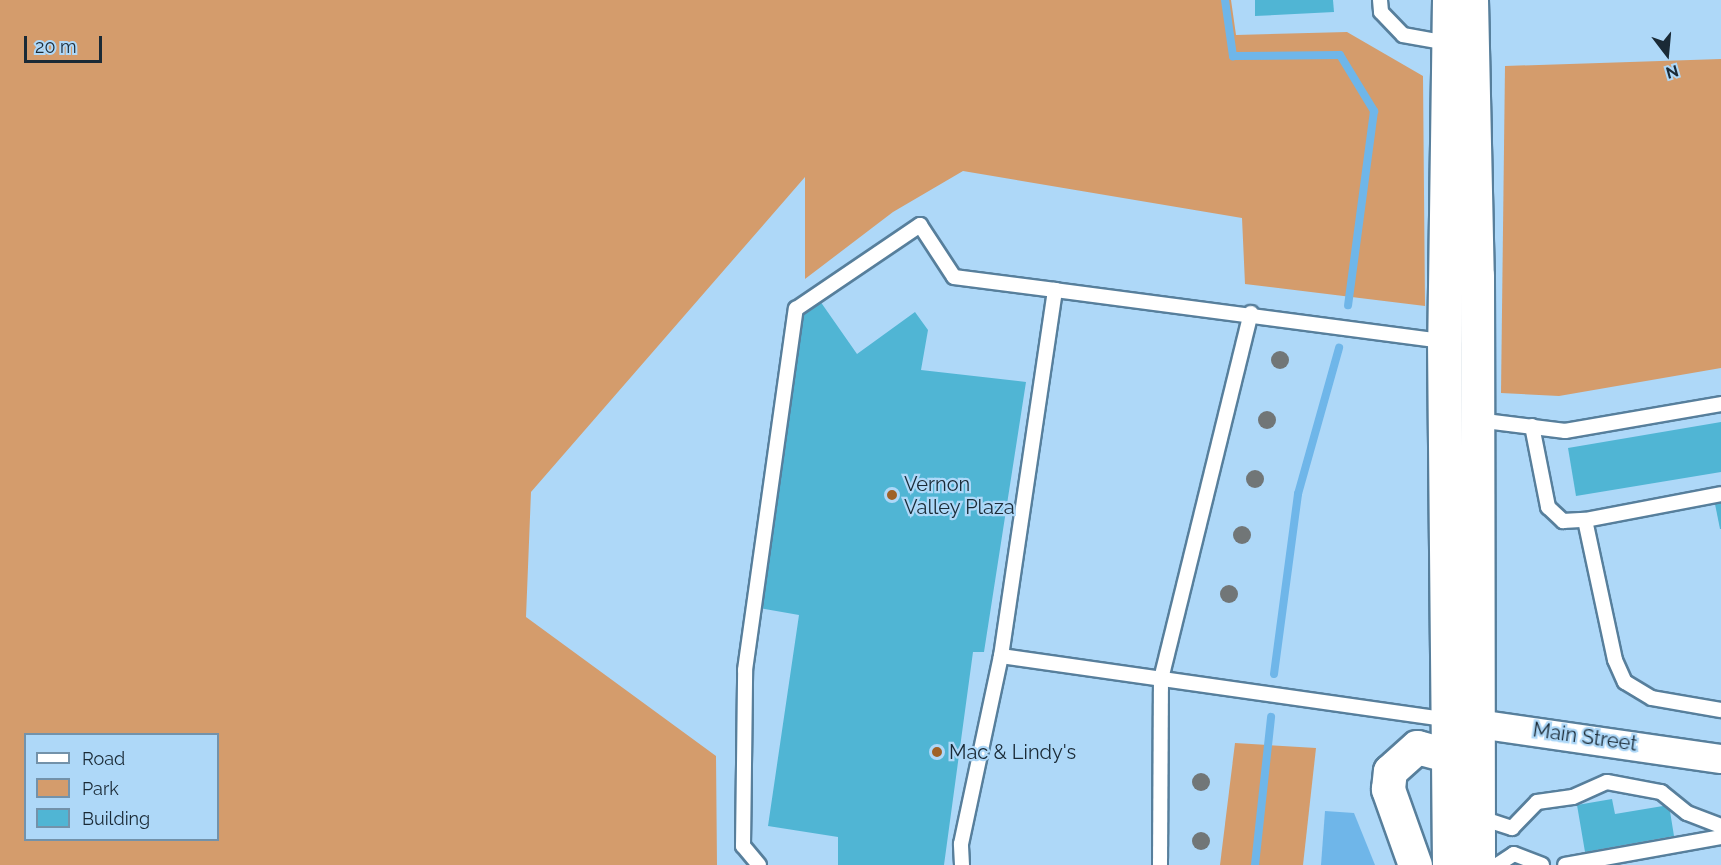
<!DOCTYPE html>
<html>
<head>
<meta charset="utf-8">
<style>
  body { margin:0 }
  #map { position:relative; width:1721px; height:865px; overflow:hidden; background:#aed8f8; font-family:Raleway,sans-serif }
  div>[style] { position:absolute }
  [style*='--x'] { left:calc(var(--x)*1px); top:calc(var(--y)*1px); width:calc(var(--w)*1px); rotate:calc(var(--a)*1deg) }
  .green>* { inset:0; background:#d49c6c }
  .water>* { inset:0; background:#6fb6e9 }
  .stream>* { height:8px; margin:-4px; padding:0 4px; transform-origin:4px; border-radius:4px; background:#6fb6e9 }
  .building>* { inset:0; background:#50b5d4 }
  .roads { filter:drop-shadow(2px 0 #577f9c) drop-shadow(-2px 0 #577f9c) drop-shadow(0 2px #577f9c) drop-shadow(0 -2px #577f9c) }
  .lane>* { height:14px; margin:-7px; padding:0 7px; transform-origin:7px; border-radius:7px; background:#fff }
  .street>* { height:28px; margin:-14px; padding:0 14px; transform-origin:14px; border-radius:14px; background:#fff }
  .secondary>* { height:33px; margin:-16.5px; padding:0 16.5px; transform-origin:16.5px; border-radius:16.5px; background:#fff }
  .trees>* { width:18px; height:18px; margin:-9px; border-radius:50%; background:#717677 }
  .dots>* { width:16px; height:16px; translate:-50% -50%; box-sizing:border-box; border:3px solid #aed8f8; border-radius:50% }
  span { translate:-50% -50%; white-space:nowrap; text-align:center; line-height:1.15; -webkit-text-stroke:4.5px #aed8f8; paint-order:stroke }
  .poi-label { font-size:20px; color:#1a2a36 }
  .left { translate:0 -50%; text-align:left }
  .street-label { font-size:20px; color:#1a2a36 }
  .legend { position:absolute; left:24px; top:733px; width:195px; height:108px; box-sizing:border-box; background:#aed8f8; border:2px solid #7392aa; margin:0; padding:8px 10px; list-style:none; font-size:18px; color:#1a2a36 }
  .legend li { display:flex; align-items:center; gap:12px; height:30px }
  .legend b { width:30px; border:2px solid #7392aa }
  .north { position:absolute; left:1637px; top:24px; width:60px; height:60px; -webkit-text-stroke:4px #aed8f8; paint-order:stroke; rotate:164deg; font-size:16px; font-weight:700; line-height:24px; text-align:center; color:#1a2a36 }
  .north::after { content:''; display:block; margin:auto; width:21px; height:27px; background:#1a2a36; clip-path:polygon(50% 0,100% 100%,50% 72%,0 100%) }
  .scale { position:absolute; left:24px; top:36px; width:78px; height:27px; box-sizing:border-box; border:3px solid #1a2a36; border-top:0; padding-left:8px; font-size:18px; line-height:21px; white-space:nowrap; color:#1a2a36; -webkit-text-stroke:4px #aed8f8; paint-order:stroke }
</style>
</head>
<body>
<div id="map">
  <div class="green">
    <i style="clip-path:polygon(evenodd,0 0,1231px 0,1236px 35px,1347px 32px,1423px 76px,1425px 306px,1245px 284px,1242px 218px,963px 171px,893px 212px,805px 279px,805px 177px,531px 492px,526px 617px,716px 756px,717px 865px,0 865px,0 0,26px 734px,218px 734px,218px 840px,26px 840px,26px 734px)"></i>
    <i style="clip-path:polygon(1721px 59px,1721px 368px,1559px 396px,1501px 393px,1505px 66px)"></i>
    <i style="clip-path:polygon(1235px 743px,1316px 748px,1303px 865px,1220px 865px)"></i>
  </div>
  <div class="water">
    <i style="clip-path:polygon(1325px 811px,1354px 813px,1375px 865px,1321px 865px)"></i>
  </div>
  <div class="stream">
    <i style="--x:1225;--y:0;--w:57;--a:81.9"></i>
    <i style="--x:1233;--y:56;--w:107;--a:-0.5"></i>
    <i style="--x:1340;--y:55;--w:66;--a:58.7"></i>
    <i style="--x:1374;--y:111;--w:196;--a:97.6"></i>
    <i style="--x:1274;--y:674;--w:182;--a:-82.4"></i>
    <i style="--x:1298;--y:494;--w:152;--a:-74.3"></i>
    <i style="--x:1255;--y:865;--w:149;--a:-83.8"></i>
  </div>
  <div class="building">
    <i style="clip-path:polygon(1255px 0,1333px 0,1334px 12px,1255px 16px)"></i>
    <i style="clip-path:polygon(820px 301px,857px 354px,915px 312px,928px 330px,921px 370px,1026px 382px,984px 652px,973px 652px,944px 865px,838px 865px,838px 837px,768px 826px,799px 615px,759px 608px,803px 315px)"></i>
    <i style="clip-path:polygon(1721px 422px,1721px 472px,1576px 496px,1568px 448px)"></i>
    <i style="clip-path:polygon(1721px 503px,1721px 529px,1720px 529px,1715px 504px)"></i>
    <i style="clip-path:polygon(1612px 799px,1615px 814px,1669px 805px,1674px 836px,1585px 852px,1577px 805px)"></i>
  </div>
  <div class="roads">
    <div class="lane">
      <i style="--x:1380;--y:0;--w:12;--a:85"></i>
      <i style="--x:1381;--y:12;--w:32;--a:46"></i>
      <i style="--x:1403;--y:35;--w:46;--a:10.1"></i>
      <i style="--x:1477;--y:420;--w:89;--a:7.1"></i>
      <i style="--x:1565;--y:431;--w:158;--a:-9.8"></i>
      <i style="--x:1532;--y:426;--w:83;--a:78.8"></i>
      <i style="--x:1548;--y:507;--w:21;--a:43"></i>
      <i style="--x:1563;--y:521;--w:22;--a:-3"></i>
      <i style="--x:1585;--y:520;--w:143;--a:77.9"></i>
      <i style="--x:1615;--y:660;--w:24;--a:66"></i>
      <i style="--x:1625;--y:682;--w:31;--a:31"></i>
      <i style="--x:1652;--y:698;--w:70;--a:9.9"></i>
      <i style="--x:1585;--y:520;--w:138;--a:-10.8"></i>
      <i style="--x:1001;--y:656;--w:453;--a:8.1"></i>
      <i style="--x:1478;--y:817;--w:36;--a:18"></i>
      <i style="--x:1512;--y:828;--w:36;--a:-46"></i>
      <i style="--x:1537;--y:802;--w:36;--a:-8"></i>
      <i style="--x:1573;--y:797;--w:37;--a:-24"></i>
      <i style="--x:1607;--y:782;--w:55;--a:10.5"></i>
      <i style="--x:1661;--y:792;--w:33;--a:39"></i>
      <i style="--x:1687;--y:813;--w:36;--a:21"></i>
      <i style="--x:759;--y:865;--w:25;--a:-130"></i>
      <i style="--x:743;--y:846;--w:176;--a:-89.3"></i>
      <i style="--x:745;--y:670;--w:365;--a:-82"></i>
      <i style="--x:796;--y:309;--w:150;--a:-34.1"></i>
      <i style="--x:920;--y:225;--w:62;--a:56.8"></i>
      <i style="--x:954;--y:277;--w:102;--a:7.3"></i>
      <i style="--x:962;--y:865;--w:21;--a:-93"></i>
      <i style="--x:961;--y:844;--w:192;--a:-78"></i>
      <i style="--x:1001;--y:656;--w:370;--a:-81.6"></i>
      <i style="--x:1055;--y:290;--w:392;--a:7.5"></i>
      <i style="--x:1160;--y:865;--w:186;--a:-89.7"></i>
      <i style="--x:1161;--y:679;--w:377;--a:-76.2"></i>
      <i style="--x:1497;--y:865;--w:20;--a:-33"></i>
      <i style="--x:1514;--y:854;--w:30;--a:21"></i>
      <i style="--x:1565;--y:865;--w:158;--a:-10.2"></i>
    </div>
    <div class="street">
      <i style="--x:1457;--y:721;--w:267;--a:8.2"></i>
    </div>
    <div class="secondary">
      <i style="--x:1449;--y:0;--w:341;--a:90.8"></i>
      <i style="--x:1444;--y:341;--w:524;--a:89.45"></i>
      <i style="--x:1471;--y:0;--w:275;--a:88.8"></i>
      <i style="--x:1477;--y:275;--w:590;--a:89.9"></i>
      <i style="--x:1415;--y:865;--w:81;--a:-109.6"></i>
      <i style="--x:1388;--y:789;--w:18;--a:-84"></i>
      <i style="--x:1390;--y:771;--w:36;--a:-42"></i>
      <i style="--x:1417;--y:747;--w:54;--a:15.1"></i>
    </div>
  </div>
  <div class="trees">
    <i style="left:1280px;top:360px"></i>
    <i style="left:1267px;top:420px"></i>
    <i style="left:1255px;top:479px"></i>
    <i style="left:1242px;top:535px"></i>
    <i style="left:1229px;top:594px"></i>
    <i style="left:1201px;top:782px"></i>
    <i style="left:1201px;top:841px"></i>
  </div>
  <div class="dots">
    <i style="left:892px;top:495px;background:#a06227"></i>
    <i style="left:937px;top:752px;background:#a06227"></i>
  </div>
  <div class="poi-label">
    <span class="left" style="left:904px;top:496px">Vernon<br>Valley Plaza</span>
    <span class="left" style="left:949px;top:752px">Mac &amp; Lindy's</span>
  </div>
  <div class="street-label">
    <span style="left:1585px;top:737px;rotate:8deg">Main Street</span>
  </div>
  <ul class="legend">
  <li><b style="height:8px;background:#fff"></b>Road</li>
  <li><b style="height:16px;background:#d49c6c"></b>Park</li>
  <li><b style="height:16px;background:#50b5d4"></b>Building</li>
  </ul>
  <div class="north">N</div>
  <div class="scale">20 m</div>
</div>
</body>
</html>
